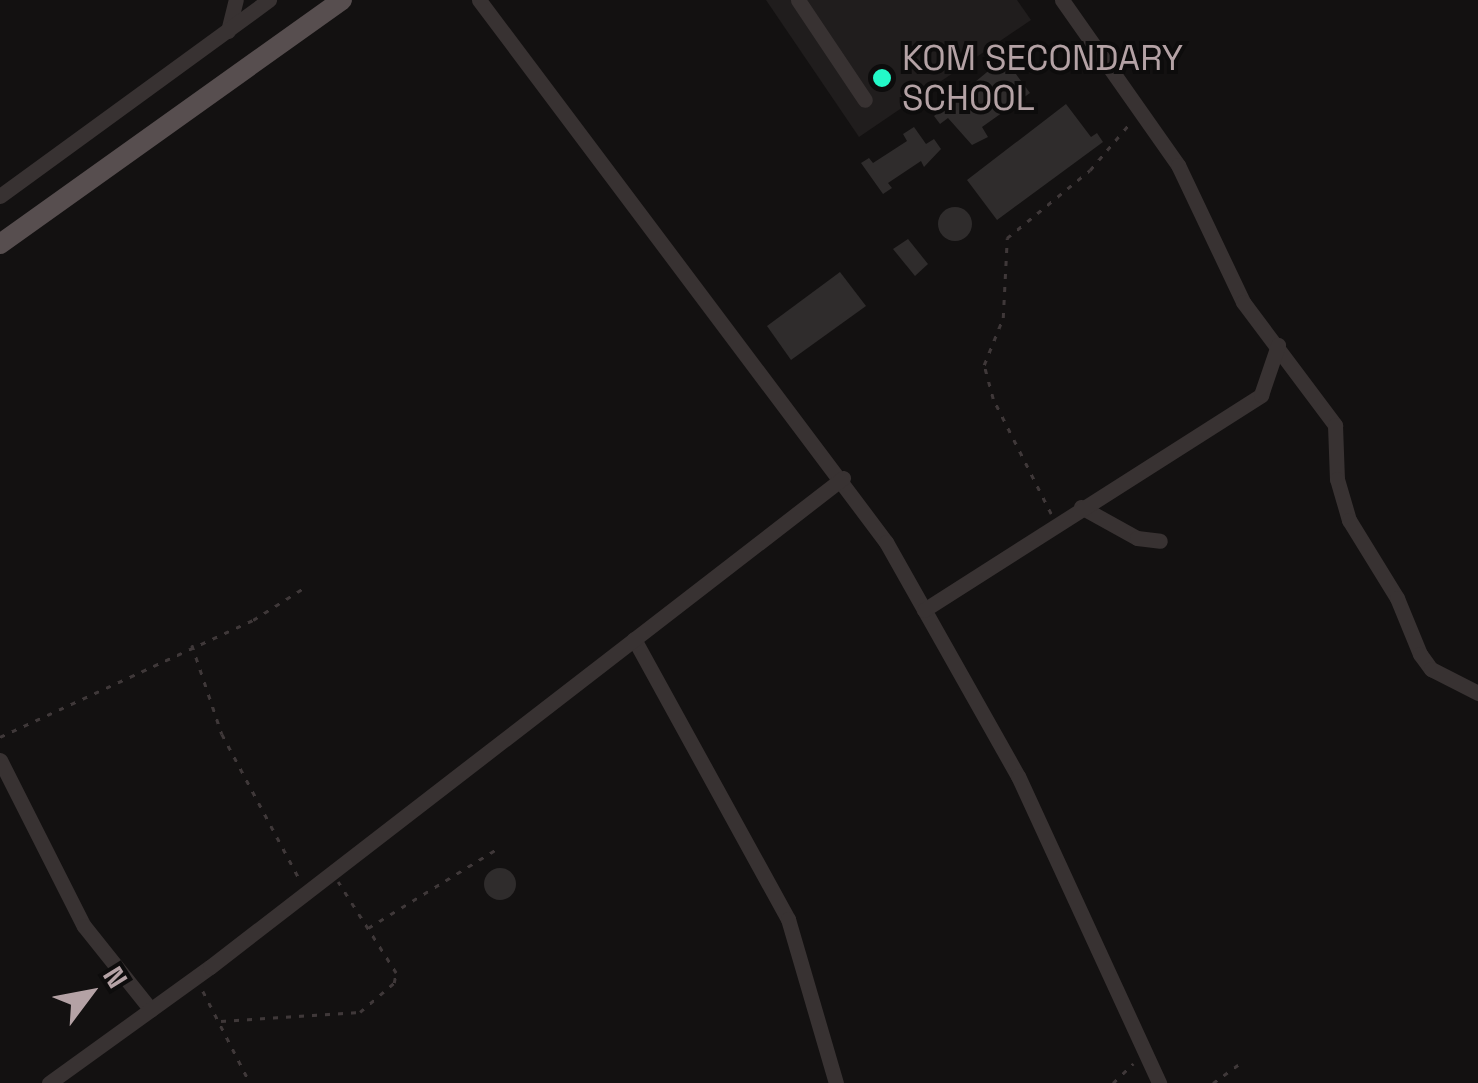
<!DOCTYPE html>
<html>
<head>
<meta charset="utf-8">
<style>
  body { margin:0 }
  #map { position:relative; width:1478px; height:1083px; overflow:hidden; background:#131111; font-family:"Space Grotesk",sans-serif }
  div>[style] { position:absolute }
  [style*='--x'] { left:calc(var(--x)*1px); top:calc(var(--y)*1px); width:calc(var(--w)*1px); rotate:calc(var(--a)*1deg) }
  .built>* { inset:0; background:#201d1d }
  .building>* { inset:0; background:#2f2c2c }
  .round { border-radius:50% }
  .path>* { height:2.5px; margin-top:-1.25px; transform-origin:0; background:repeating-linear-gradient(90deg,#3f3839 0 5px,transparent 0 13px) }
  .minor>* { height:15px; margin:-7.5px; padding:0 7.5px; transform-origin:7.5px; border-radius:7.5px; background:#383232 }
  .major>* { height:20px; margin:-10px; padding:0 10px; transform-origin:10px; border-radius:10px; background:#574e4f }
  .dots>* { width:28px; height:28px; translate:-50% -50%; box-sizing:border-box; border:5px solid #0d0c0c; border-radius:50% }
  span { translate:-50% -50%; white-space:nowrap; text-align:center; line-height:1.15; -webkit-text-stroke:8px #0d0c0c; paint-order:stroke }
  .poi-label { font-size:35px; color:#b4a2a5 }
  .left { translate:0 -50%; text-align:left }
  .north { position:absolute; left:40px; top:943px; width:100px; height:100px; -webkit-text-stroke:8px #0d0c0c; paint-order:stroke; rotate:58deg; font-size:28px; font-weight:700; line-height:40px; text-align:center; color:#b4a2a5 }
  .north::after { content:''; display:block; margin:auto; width:35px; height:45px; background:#b4a2a5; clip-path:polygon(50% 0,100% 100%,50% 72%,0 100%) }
</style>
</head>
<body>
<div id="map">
  <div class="built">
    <i style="clip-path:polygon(766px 0,1017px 0,1031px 20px,859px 137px)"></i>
  </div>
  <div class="building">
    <i style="clip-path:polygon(1004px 58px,1030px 93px,982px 127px,988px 137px,972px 145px,948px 118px,940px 124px,934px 116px)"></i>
    <i style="clip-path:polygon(1066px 104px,1091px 137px,1097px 133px,1103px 142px,997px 220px,967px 180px)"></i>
    <i style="clip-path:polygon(914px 127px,926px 144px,934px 139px,941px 149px,924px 167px,921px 161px,888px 183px,892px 188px,883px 194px,861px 163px,869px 158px,873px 163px,907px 141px,903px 134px)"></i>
    <i class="round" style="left:938px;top:207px;width:34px;height:34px"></i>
    <i style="clip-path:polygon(908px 239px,928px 264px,915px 276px,893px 249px)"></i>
    <i style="clip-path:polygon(840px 272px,866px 306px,791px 360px,767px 326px)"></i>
    <i class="round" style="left:484px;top:868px;width:32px;height:32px"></i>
  </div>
  <div class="path">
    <i style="--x:1051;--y:514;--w:129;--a:-116.8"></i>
    <i style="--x:993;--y:399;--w:35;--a:-105"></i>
    <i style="--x:984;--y:365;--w:51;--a:-68"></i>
    <i style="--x:1003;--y:318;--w:80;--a:-87.1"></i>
    <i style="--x:1007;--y:238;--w:107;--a:-39.3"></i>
    <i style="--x:1090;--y:170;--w:63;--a:-49.5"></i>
    <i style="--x:192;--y:645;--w:94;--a:71.4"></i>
    <i style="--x:222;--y:734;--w:168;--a:61.9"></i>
    <i style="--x:0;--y:737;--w:279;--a:-24.8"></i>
    <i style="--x:253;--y:620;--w:58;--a:-32.3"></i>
    <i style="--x:368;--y:928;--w:151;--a:-31.5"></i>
    <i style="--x:203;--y:991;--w:103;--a:62.9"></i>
    <i style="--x:221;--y:1021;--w:139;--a:-3.7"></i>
    <i style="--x:360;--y:1012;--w:45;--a:-40.5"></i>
    <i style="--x:394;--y:983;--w:10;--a:-79"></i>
    <i style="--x:396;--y:973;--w:108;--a:-122.5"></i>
    <i style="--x:1113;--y:1083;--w:28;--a:-44"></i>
    <i style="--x:1213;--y:1083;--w:31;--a:-36"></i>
  </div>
  <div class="minor">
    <i style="--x:479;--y:0;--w:678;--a:53.1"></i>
    <i style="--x:886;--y:542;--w:269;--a:60.6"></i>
    <i style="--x:1018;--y:776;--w:338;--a:65.3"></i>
    <i style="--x:798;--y:0;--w:120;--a:56.2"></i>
    <i style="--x:1062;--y:0;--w:202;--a:54.9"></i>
    <i style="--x:1178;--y:165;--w:152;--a:64.6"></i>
    <i style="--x:1243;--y:302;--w:154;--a:53.2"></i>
    <i style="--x:1335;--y:425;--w:54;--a:87.9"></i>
    <i style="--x:1337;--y:479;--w:43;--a:73.7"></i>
    <i style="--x:1349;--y:520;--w:92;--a:58.4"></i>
    <i style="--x:1397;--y:598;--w:61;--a:67.7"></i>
    <i style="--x:1420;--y:654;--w:19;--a:54"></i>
    <i style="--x:1431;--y:669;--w:53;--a:27.1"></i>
    <i style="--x:228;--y:31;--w:32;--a:-76"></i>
    <i style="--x:0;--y:196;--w:333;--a:-36.1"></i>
    <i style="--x:1081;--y:507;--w:64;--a:29"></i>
    <i style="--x:1137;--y:538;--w:23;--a:7"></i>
    <i style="--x:924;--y:610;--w:400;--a:-32.5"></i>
    <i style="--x:1261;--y:395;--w:53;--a:-71.2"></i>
    <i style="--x:634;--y:639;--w:320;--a:61.2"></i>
    <i style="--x:788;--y:919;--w:171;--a:73.7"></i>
    <i style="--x:0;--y:760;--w:186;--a:63.2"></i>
    <i style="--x:84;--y:926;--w:107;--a:51.4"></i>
    <i style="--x:49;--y:1083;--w:198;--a:-35.8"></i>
    <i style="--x:210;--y:967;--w:800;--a:-37.69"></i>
  </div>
  <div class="major">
    <i style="--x:0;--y:244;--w:420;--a:-35.5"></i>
  </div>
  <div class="dots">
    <i style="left:882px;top:78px;background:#23f9c8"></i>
  </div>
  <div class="poi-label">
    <span class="left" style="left:902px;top:78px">KOM SECONDARY<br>SCHOOL</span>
  </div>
  <div class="north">N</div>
</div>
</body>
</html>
